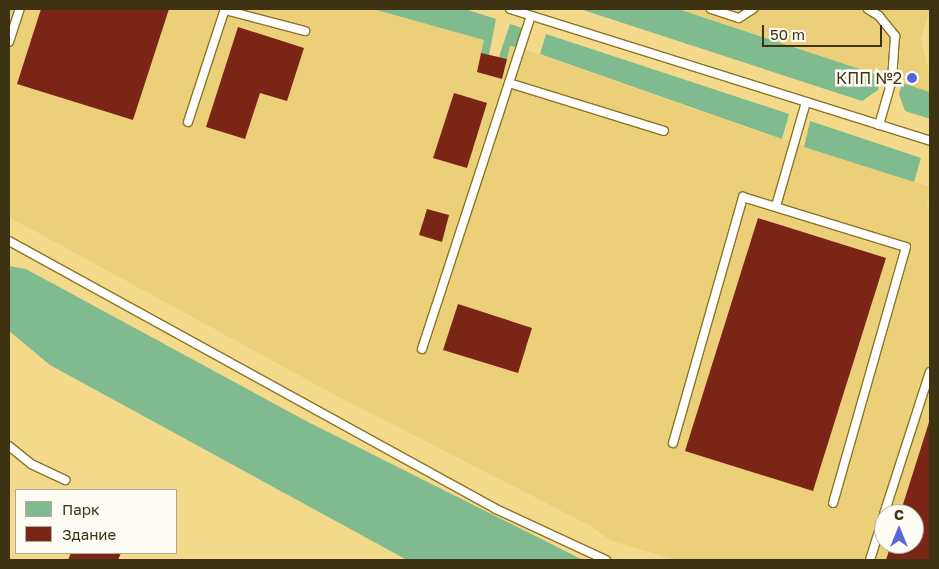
<!DOCTYPE html>
<html>
<head>
<meta charset="utf-8">
<style>
  body { margin:0 }
  #map { position:relative; width:939px; height:569px; overflow:hidden; background:#f3da8b; font-family:"Golos Text",sans-serif }
  div>[style] { position:absolute }
  [style*='--x'] { left:calc(var(--x)*1px); top:calc(var(--y)*1px); width:calc(var(--w)*1px); rotate:calc(var(--a)*1deg) }
  .built>* { inset:0; background:#ecd079 }
  .green>* { inset:0; background:#80ba8f }
  .building>* { inset:0; background:#7a2516 }
  .roads { filter:drop-shadow(1px 0 #8b7422) drop-shadow(-1px 0 #8b7422) drop-shadow(0 1px #8b7422) drop-shadow(0 -1px #8b7422) }
  .service>* { height:8px; margin:-4px; padding:0 4px; transform-origin:4px; border-radius:4px; background:#fff }
  .dots>* { width:14px; height:14px; translate:-50% -50%; box-sizing:border-box; border:2px solid #fffcf5; border-radius:50% }
  span { translate:-50% -50%; white-space:nowrap; text-align:center; line-height:1.15; -webkit-text-stroke:5px #fffcf5; paint-order:stroke }
  .poi-label { font-size:16px; color:#3d3312 }
  .right { translate:-100% -50%; text-align:right }
  .frame { position:absolute; inset:0; border:10px solid #3d3312; pointer-events:none }
  .legend { position:absolute; left:15px; top:489px; width:162px; height:65px; box-sizing:border-box; background:#fffcf5; border:1px solid #b1ac9a; margin:0; padding:6px 9px; list-style:none; font-size:15px; color:#3d3312 }
  .legend li { display:flex; align-items:center; gap:10px; height:25px }
  .legend b { width:25px; border:1px solid #b1ac9a }
  .north { position:absolute; left:874px; top:504px; width:50px; height:50px; box-sizing:border-box; background:#fffcf5; border:1px solid #b1ac9a; border-radius:50%; rotate:0deg; font-size:14px; font-weight:700; line-height:20px; text-align:center; color:#3d3312 }
  .north::after { content:''; display:block; margin:auto; width:18px; height:22px; background:#5468de; clip-path:polygon(50% 0,100% 100%,50% 72%,0 100%) }
  .scale { position:absolute; left:762px; top:25px; width:120px; height:22px; box-sizing:border-box; border:2px solid #3d3312; border-top:0; padding-left:6px; font-size:15px; line-height:18px; white-space:nowrap; color:#3d3312; -webkit-text-stroke:4px #fffcf5; paint-order:stroke }
</style>
</head>
<body>
<div id="map">
  <div class="built">
    <i style="clip-path:polygon(evenodd,9px 9px,373px 9px,485px 40px,482px 53px,507px 59px,510px 45px,521px 48px,745px 127px,930px 187px,927px 206px,930px 207px,930px 560px,676px 560px,611px 541px,589px 525px,337px 396px,9px 217px,9px 9px,884px 514px,914px 514px,914px 544px,884px 544px,884px 514px)"></i>
    <i style="clip-path:polygon(678px 9px,930px 9px,921px 39px,930px 76px,930px 92px)"></i>
  </div>
  <div class="green">
    <i style="clip-path:polygon(373px 9px,465px 9px,496px 19px,489px 55px,481px 53px,484px 40px)"></i>
    <i style="clip-path:polygon(580px 9px,678px 9px,881px 76px,878px 90px,862px 101px)"></i>
    <i style="clip-path:polygon(510px 24px,522px 28px,516px 47px,510px 46px,507px 59px,499px 57px)"></i>
    <i style="clip-path:polygon(546px 34px,789px 114px,782px 139px,540px 54px)"></i>
    <i style="clip-path:polygon(902px 83px,930px 92px,930px 119px,905px 111px,899px 94px)"></i>
    <i style="clip-path:polygon(810px 121px,921px 158px,914px 182px,804px 147px)"></i>
    <i style="clip-path:polygon(9px 266px,26px 269px,308px 422px,583px 560px,407px 560px,50px 365px,9px 331px)"></i>
  </div>
  <div class="building">
    <i style="clip-path:polygon(41px 9px,169px 9px,133px 120px,17px 84px)"></i>
    <i style="clip-path:polygon(238px 27px,304px 48px,287px 101px,260px 93px,245px 139px,206px 127px)"></i>
    <i style="clip-path:polygon(481px 53px,507px 59px,502px 79px,477px 72px)"></i>
    <i style="clip-path:polygon(908px 73px,917px 76px,915px 83px,906px 81px)"></i>
    <i style="clip-path:polygon(454px 93px,487px 103px,467px 168px,433px 158px)"></i>
    <i style="clip-path:polygon(427px 209px,449px 215px,442px 242px,419px 235px)"></i>
    <i style="clip-path:polygon(758px 218px,886px 258px,813px 491px,685px 451px)"></i>
    <i style="clip-path:polygon(458px 304px,532px 328px,518px 373px,443px 350px)"></i>
    <i style="clip-path:polygon(930px 419px,930px 560px,886px 560px,891px 544px,914px 544px,914px 514px,900px 514px)"></i>
    <i style="clip-path:polygon(71px 553px,121px 553px,118px 560px,68px 560px)"></i>
  </div>
  <div class="roads">
    <div class="service">
      <i style="--x:510;--y:9;--w:440;--a:17.4"></i>
      <i style="--x:711;--y:9;--w:29;--a:18"></i>
      <i style="--x:739;--y:18;--w:17;--a:-33"></i>
      <i style="--x:868;--y:9;--w:13;--a:32"></i>
      <i style="--x:879;--y:16;--w:26;--a:51"></i>
      <i style="--x:895;--y:36;--w:44;--a:93.9"></i>
      <i style="--x:892;--y:80;--w:47;--a:106.1"></i>
      <i style="--x:225;--y:10;--w:83;--a:14.7"></i>
      <i style="--x:9;--y:42;--w:35;--a:-72"></i>
      <i style="--x:509;--y:83;--w:162;--a:17.2"></i>
      <i style="--x:188;--y:122;--w:119;--a:-71.9"></i>
      <i style="--x:776;--y:206;--w:108;--a:-73.9"></i>
      <i style="--x:9;--y:241;--w:556;--a:28.82"></i>
      <i style="--x:496;--y:509;--w:121;--a:24.9"></i>
      <i style="--x:422;--y:349;--w:350;--a:-71.9"></i>
      <i style="--x:673;--y:443;--w:256;--a:-74.1"></i>
      <i style="--x:743;--y:197;--w:170;--a:17.1"></i>
      <i style="--x:906;--y:247;--w:266;--a:105.9"></i>
      <i style="--x:9;--y:446;--w:28;--a:39"></i>
      <i style="--x:31;--y:464;--w:38;--a:25"></i>
      <i style="--x:884;--y:514;--w:149;--a:-72.1"></i>
      <i style="--x:870;--y:560;--w:47;--a:-72.7"></i>
    </div>
  </div>
  <div class="dots">
    <i style="left:912px;top:78px;background:#5468de"></i>
  </div>
  <div class="poi-label">
    <span class="right" style="left:902px;top:78px">КПП №2</span>
  </div>
  <div class="frame"></div>
  <ul class="legend">
  <li><b style="height:14px;background:#80ba8f"></b>Парк</li>
  <li><b style="height:14px;background:#7a2516"></b>Здание</li>
  </ul>
  <div class="north">С</div>
  <div class="scale">50 m</div>
</div>
</body>
</html>
